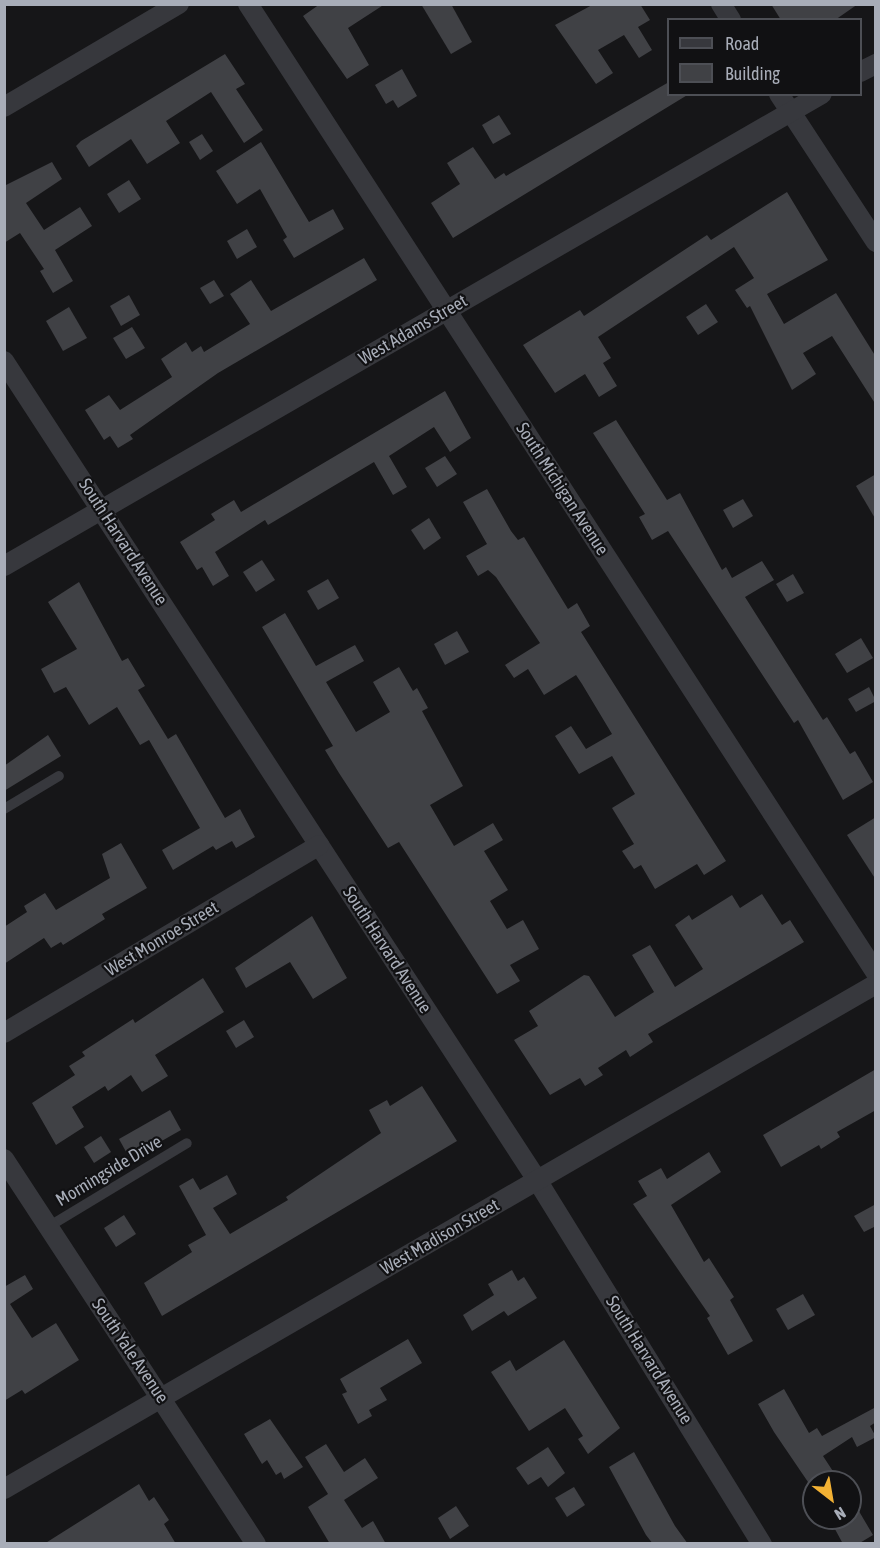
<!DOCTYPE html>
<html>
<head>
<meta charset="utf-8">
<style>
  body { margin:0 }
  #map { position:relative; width:880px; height:1548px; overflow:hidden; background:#161618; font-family:"Asap Condensed",sans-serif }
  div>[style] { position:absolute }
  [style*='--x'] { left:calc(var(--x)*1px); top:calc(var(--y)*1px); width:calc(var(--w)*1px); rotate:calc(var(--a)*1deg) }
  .building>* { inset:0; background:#404145 }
  .service>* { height:10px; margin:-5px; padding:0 5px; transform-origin:5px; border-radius:5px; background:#37383d }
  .minor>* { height:20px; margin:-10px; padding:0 10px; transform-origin:10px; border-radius:10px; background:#37383d }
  span { translate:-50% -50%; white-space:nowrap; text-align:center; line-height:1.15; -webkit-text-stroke:4.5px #111113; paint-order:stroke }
  .street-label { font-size:18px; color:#a8adb8 }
  .frame { position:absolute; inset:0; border:6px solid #a8adb8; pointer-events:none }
  .legend { position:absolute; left:667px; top:18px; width:195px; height:78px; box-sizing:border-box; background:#111113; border:2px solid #4d4f55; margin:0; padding:8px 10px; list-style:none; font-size:18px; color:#a8adb8 }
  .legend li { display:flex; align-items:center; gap:12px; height:30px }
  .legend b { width:30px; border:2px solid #4d4f55 }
  .north { position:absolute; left:802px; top:1470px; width:60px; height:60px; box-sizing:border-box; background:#111113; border:2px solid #4d4f55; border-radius:50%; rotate:149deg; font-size:16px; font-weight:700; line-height:24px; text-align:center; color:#a8adb8 }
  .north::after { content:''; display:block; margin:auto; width:21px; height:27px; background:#f2b134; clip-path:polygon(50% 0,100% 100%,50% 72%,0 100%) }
</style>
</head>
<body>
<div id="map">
  <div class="building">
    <i style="clip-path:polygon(320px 4px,385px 4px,348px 28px,369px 65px,347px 79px,303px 16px)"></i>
    <i style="clip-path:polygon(421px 4px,451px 4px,472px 42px,451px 54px)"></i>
    <i style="clip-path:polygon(594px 4px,640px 4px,650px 20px,638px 27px,652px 50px,639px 58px,624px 35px,598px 50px,613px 73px,596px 84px,555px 25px)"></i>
    <i style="clip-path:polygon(771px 4px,858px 4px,835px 20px,781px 20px)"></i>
    <i style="clip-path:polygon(225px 54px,245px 84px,236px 89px,263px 130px,244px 143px,211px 92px,166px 121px,180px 143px,147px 164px,131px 139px,89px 167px,76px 146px,81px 141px)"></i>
    <i style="clip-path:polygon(402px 69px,417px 96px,398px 108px,393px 100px,386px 104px,375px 85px)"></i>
    <i style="clip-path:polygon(669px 82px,669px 94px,689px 94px,453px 238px,431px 203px,460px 184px,447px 163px,473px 147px,495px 179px,504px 173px,506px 176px)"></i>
    <i style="clip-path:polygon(499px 115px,511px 134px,493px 144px,482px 125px)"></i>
    <i style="clip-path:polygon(202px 134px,213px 151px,200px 160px,189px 142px)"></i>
    <i style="clip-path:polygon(261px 142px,309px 222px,333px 209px,344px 229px,294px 258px,283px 240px,287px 237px,260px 189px,237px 204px,216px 171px)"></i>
    <i style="clip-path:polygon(52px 162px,62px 179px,26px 203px,44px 230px,80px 207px,92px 226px,55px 250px,73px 281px,53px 293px,40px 271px,44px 269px,20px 233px,4px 243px,4px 186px)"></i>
    <i style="clip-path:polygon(129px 180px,141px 199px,119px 213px,107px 194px)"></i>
    <i style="clip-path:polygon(787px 192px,828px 260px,767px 294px,784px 324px,836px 293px,876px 357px,876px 405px,832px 336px,803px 353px,816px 374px,792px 390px,750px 306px,747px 308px,735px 290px,754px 278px,734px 247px,598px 337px,611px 358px,603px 363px,617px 386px,599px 397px,585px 374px,555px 393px,523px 345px,580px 310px,584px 316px,707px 235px,711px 240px)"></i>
    <i style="clip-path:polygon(247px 229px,257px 247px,237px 259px,227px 241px)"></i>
    <i style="clip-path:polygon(364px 258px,377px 280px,218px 373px,130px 435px,133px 439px,118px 448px,110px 436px,104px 440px,85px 410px,109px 395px,120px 410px,172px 377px,161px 359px,186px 342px,192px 352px,201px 346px,204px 352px,250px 324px,230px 294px,251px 280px,271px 311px)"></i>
    <i style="clip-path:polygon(214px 280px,224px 296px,210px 304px,200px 288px)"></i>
    <i style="clip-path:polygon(129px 295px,140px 315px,121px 326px,110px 306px)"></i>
    <i style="clip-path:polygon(706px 304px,718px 322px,698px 335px,686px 317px)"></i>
    <i style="clip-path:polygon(69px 307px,87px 338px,63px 351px,46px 321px)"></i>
    <i style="clip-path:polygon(132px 327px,145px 348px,126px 359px,113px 338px)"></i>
    <i style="clip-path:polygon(445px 391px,471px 438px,450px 452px,434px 427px,389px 456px,407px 487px,393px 495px,374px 462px,268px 525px,265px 520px,215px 552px,229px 576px,213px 586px,202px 567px,197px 570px,180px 542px,215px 520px,211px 514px,234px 500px,241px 512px)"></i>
    <i style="clip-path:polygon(616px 420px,667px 500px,680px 493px,722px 570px,726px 567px,732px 578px,762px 561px,774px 580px,745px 597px,823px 720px,827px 717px,850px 754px,855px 751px,873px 782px,843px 800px,798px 720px,794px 723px,668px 531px,652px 540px,639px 517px,645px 514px,593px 433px)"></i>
    <i style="clip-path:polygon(445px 456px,457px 474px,437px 487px,425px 468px)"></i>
    <i style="clip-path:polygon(876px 474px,876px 520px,856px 486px)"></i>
    <i style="clip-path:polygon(487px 489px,511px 531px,518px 540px,524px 537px,568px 609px,577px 603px,590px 626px,581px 632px,726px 861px,704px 875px,697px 864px,655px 889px,641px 865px,634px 869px,622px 851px,634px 844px,612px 808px,635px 794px,612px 756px,579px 774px,555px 736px,571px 726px,586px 749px,612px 734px,582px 684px,576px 675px,544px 695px,528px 669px,514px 678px,505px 665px,540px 643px,496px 577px,488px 570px,478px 576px,466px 556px,487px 544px,463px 502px)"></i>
    <i style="clip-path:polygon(743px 499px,753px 516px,733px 528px,723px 510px)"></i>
    <i style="clip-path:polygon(429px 518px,441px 538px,424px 550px,411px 530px)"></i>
    <i style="clip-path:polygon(262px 560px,275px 580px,256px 592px,243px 572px)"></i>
    <i style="clip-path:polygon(793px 574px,804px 593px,787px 602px,776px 584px)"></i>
    <i style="clip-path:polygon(328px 579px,339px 598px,318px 610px,307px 591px)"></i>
    <i style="clip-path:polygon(79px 582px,122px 661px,128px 658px,145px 686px,138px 690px,168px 739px,176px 734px,225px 818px,240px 809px,255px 837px,236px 848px,232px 841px,216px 850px,213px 846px,173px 870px,162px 850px,200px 828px,149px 740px,140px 745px,117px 707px,89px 725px,66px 687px,54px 693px,41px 669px,77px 649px,48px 602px)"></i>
    <i style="clip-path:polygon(285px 613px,316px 666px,355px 645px,364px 661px,326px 682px,356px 732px,390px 712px,373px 682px,399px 667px,413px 691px,417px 688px,428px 708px,422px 711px,463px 786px,430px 805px,454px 846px,493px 823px,503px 840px,484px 851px,508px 890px,490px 901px,507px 929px,523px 920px,539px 949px,510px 965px,520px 981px,497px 994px,399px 842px,388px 848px,339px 773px,325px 750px,333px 746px,262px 627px)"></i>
    <i style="clip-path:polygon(457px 631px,469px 652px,445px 665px,434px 644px)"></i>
    <i style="clip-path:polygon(861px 638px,873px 658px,847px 673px,835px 654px)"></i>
    <i style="clip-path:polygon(869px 687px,876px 701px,856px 712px,848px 699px)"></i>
    <i style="clip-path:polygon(48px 735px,61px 756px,4px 791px,4px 766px)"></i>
    <i style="clip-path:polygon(876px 817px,876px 880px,847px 835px)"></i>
    <i style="clip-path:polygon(121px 843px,147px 888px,102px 914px,105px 919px,63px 945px,61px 942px,51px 948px,44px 938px,4px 964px,4px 927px,27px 912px,24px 906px,45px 893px,56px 910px,110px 878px,102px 854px)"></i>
    <i style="clip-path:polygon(762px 894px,782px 925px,790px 920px,804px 942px,648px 1034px,653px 1042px,630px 1057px,626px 1050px,598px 1068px,603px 1075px,585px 1086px,580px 1078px,550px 1095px,514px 1040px,538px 1026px,529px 1011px,584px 975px,589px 976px,615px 1017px,654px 992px,632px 955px,650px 945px,675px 987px,703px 969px,675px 925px,689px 915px,692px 920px,732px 895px,740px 908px)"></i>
    <i style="clip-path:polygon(312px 916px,347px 978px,313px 999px,290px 962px,246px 988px,235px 968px)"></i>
    <i style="clip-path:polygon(203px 978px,224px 1012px,155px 1055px,168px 1076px,142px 1092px,131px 1075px,108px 1091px,105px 1086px,72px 1107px,84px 1127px,56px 1145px,32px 1103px,75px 1075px,69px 1066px,85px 1056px,82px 1052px,133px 1019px,135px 1023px)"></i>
    <i style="clip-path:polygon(244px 1020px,254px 1037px,236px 1048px,226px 1031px)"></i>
    <i style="clip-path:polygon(876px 1069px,876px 1110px,837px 1132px,840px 1137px,821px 1149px,819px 1145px,781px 1167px,763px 1135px)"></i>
    <i style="clip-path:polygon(422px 1086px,457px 1141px,162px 1316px,144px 1283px,192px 1252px,188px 1245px,206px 1235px,179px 1186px,193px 1178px,200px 1190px,227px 1175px,237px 1194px,213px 1208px,230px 1234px,288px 1200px,286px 1197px,381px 1133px,369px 1110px,387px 1100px,390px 1106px)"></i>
    <i style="clip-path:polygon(170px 1110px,181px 1130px,130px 1159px,119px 1139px)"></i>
    <i style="clip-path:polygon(101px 1136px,111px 1152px,94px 1163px,84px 1147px)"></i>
    <i style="clip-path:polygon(709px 1152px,721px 1172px,671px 1205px,704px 1262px,709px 1258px,734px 1297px,730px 1300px,753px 1341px,728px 1355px,707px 1318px,710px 1316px,633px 1204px,647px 1196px,638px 1181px,661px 1168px,667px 1179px)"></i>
    <i style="clip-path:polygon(876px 1204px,876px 1226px,864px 1232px,854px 1216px)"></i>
    <i style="clip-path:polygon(124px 1215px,136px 1234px,116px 1247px,104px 1228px)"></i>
    <i style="clip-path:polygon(512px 1270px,518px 1281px,524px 1277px,537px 1298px,508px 1316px,504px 1311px,472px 1331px,463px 1315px,494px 1295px,488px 1284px)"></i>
    <i style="clip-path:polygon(25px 1275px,33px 1289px,10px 1304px,32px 1338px,56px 1323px,79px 1360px,25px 1394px,22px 1390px,4px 1401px,4px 1287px)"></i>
    <i style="clip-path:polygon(803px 1294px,815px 1315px,788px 1330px,776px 1309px)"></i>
    <i style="clip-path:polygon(408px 1339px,422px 1363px,380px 1388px,387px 1400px,369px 1410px,372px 1416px,358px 1424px,342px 1394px,347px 1392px,340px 1379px)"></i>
    <i style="clip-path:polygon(564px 1340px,620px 1428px,588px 1454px,578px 1439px,583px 1436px,565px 1408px,529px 1431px,491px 1372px,510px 1360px,516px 1371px)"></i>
    <i style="clip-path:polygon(784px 1389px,809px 1433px,817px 1428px,822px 1436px,876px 1407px,876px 1422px,870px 1426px,876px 1437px,857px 1447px,852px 1437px,823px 1456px,840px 1482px,808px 1482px,774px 1432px,758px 1404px)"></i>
    <i style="clip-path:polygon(270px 1419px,303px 1467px,284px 1479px,281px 1472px,276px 1475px,267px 1460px,262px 1464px,244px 1434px)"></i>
    <i style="clip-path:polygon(326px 1444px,344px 1472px,365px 1458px,378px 1478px,344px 1500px,362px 1528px,373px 1521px,386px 1544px,330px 1544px,308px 1507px,328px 1494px,305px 1457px)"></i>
    <i style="clip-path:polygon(548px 1447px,565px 1473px,548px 1487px,541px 1477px,528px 1485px,516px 1468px)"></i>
    <i style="clip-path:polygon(634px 1452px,675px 1526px,688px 1544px,653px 1544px,646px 1535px,609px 1467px)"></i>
    <i style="clip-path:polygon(139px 1484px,149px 1501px,154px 1497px,169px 1520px,164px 1524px,176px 1544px,44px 1544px)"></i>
    <i style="clip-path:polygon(574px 1487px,585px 1505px,567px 1517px,555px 1498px)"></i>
    <i style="clip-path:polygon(850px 1496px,873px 1535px,858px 1544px,843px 1544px,829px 1518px,850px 1518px)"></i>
    <i style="clip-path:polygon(456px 1506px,469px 1526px,450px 1539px,438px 1518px)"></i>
  </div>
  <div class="service">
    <i style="--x:4;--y:809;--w:64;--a:-31"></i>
    <i style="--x:48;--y:1227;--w:162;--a:-31.1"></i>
  </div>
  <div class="minor">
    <i style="--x:248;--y:4;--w:1155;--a:57.05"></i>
    <i style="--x:721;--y:4;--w:19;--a:58"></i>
    <i style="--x:860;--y:72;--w:18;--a:-27"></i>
    <i style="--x:779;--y:94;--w:177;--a:56.8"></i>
    <i style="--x:4;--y:107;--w:203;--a:-30.5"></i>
    <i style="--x:4;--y:361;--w:977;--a:56.94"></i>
    <i style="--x:537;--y:1180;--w:428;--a:58.3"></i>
    <i style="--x:4;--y:566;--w:944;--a:-29.99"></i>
    <i style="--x:4;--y:1033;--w:367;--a:-30.8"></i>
    <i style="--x:4;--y:1159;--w:460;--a:56.8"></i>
    <i style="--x:4;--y:1489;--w:1008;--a:-30.08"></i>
  </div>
  <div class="street-label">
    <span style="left:413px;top:330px;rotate:-30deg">West Adams Street</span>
    <span style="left:562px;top:489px;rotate:57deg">South Michigan Avenue</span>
    <span style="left:123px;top:542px;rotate:57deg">South Harvard Avenue</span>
    <span style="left:162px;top:939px;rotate:-31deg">West Monroe Street</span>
    <span style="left:387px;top:950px;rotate:57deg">South Harvard Avenue</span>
    <span style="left:109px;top:1171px;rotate:-31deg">Morningside Drive</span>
    <span style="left:440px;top:1237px;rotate:-30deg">West Madison Street</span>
    <span style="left:130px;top:1351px;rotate:56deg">South Yale Avenue</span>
    <span style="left:649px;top:1360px;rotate:58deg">South Harvard Avenue</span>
  </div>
  <div class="frame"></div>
  <ul class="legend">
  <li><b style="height:8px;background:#37383d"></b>Road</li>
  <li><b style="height:16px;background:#404145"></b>Building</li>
  </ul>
  <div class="north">N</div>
</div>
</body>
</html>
